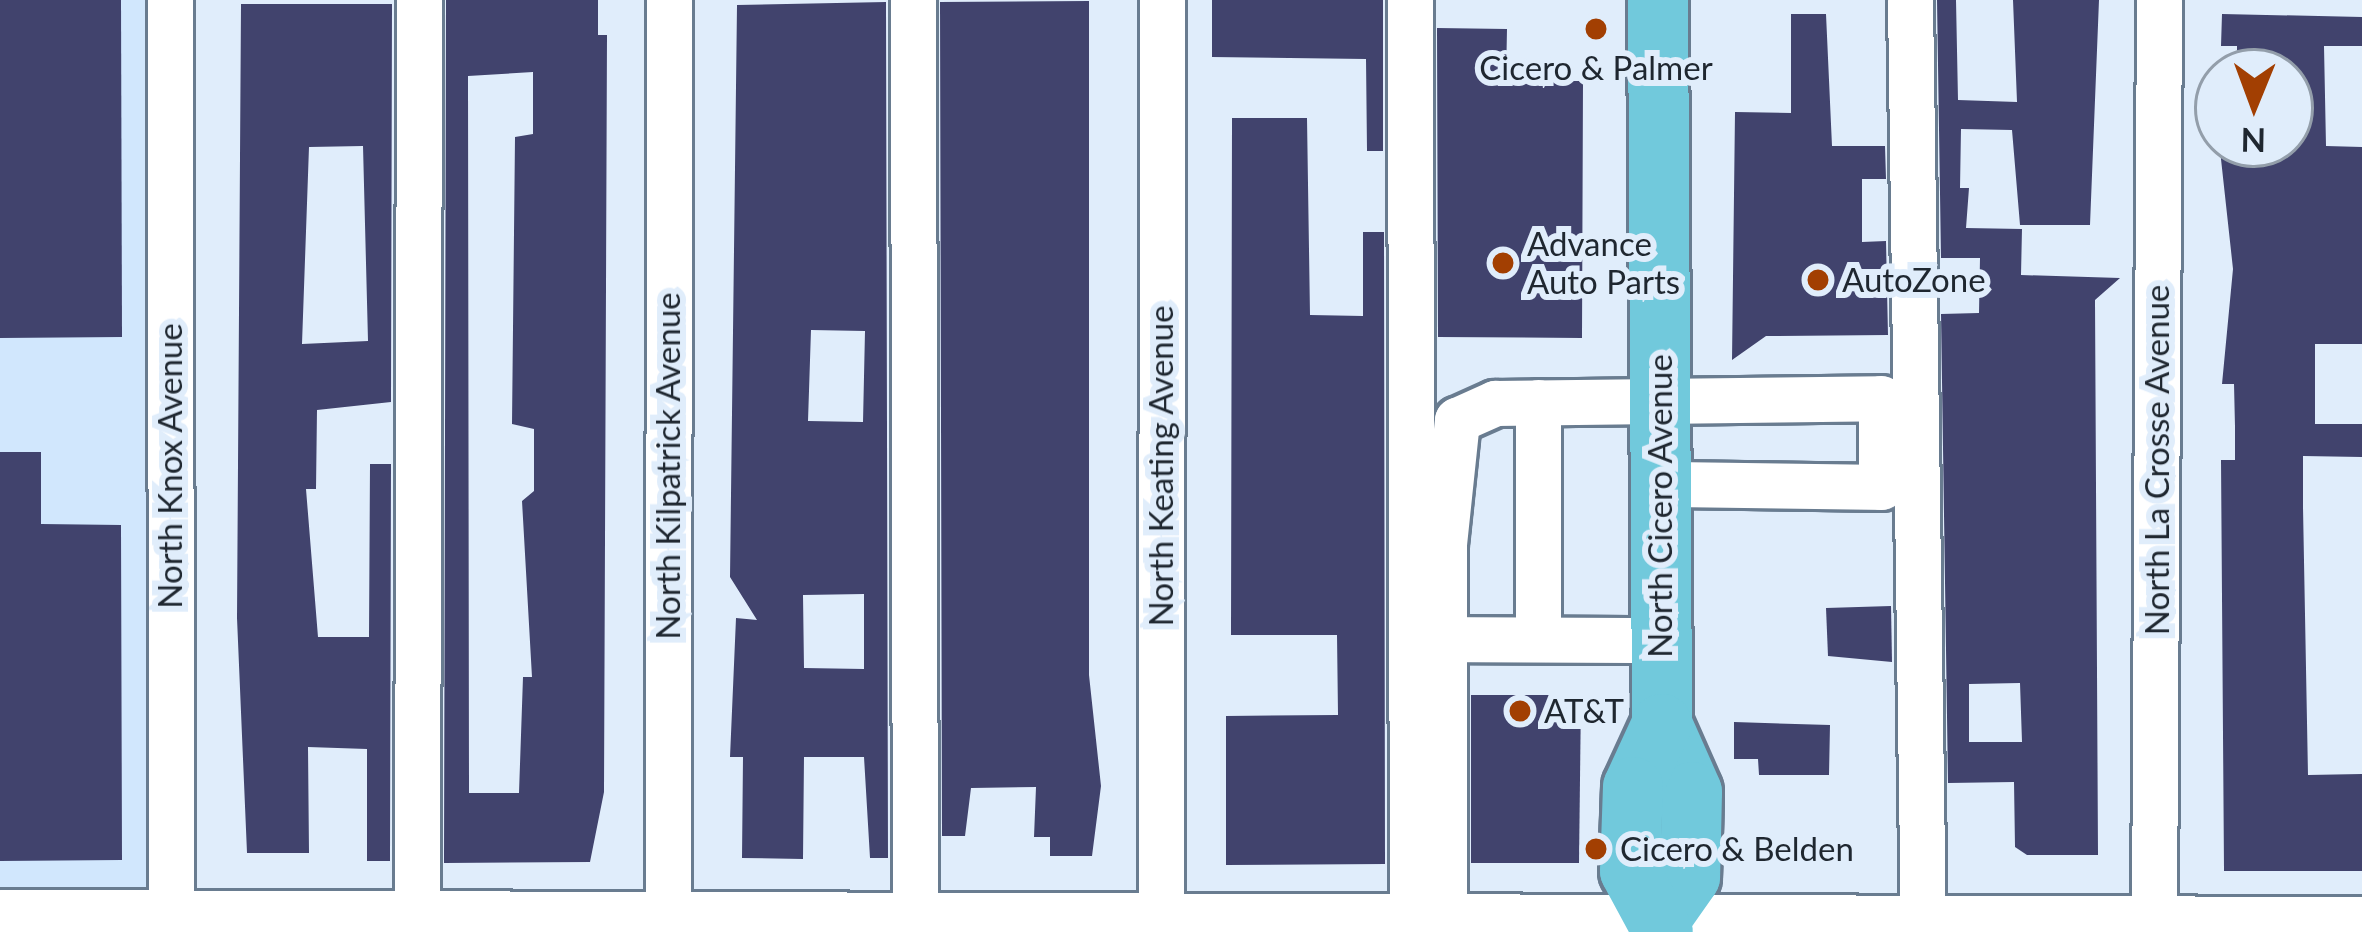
<!DOCTYPE html>
<html>
<head>
<meta charset="utf-8">
<style>
  body { margin:0 }
  #map { position:relative; width:2362px; height:932px; overflow:hidden; background:#e0edfb; font-family:Lato,sans-serif }
  div>[style] { position:absolute }
  [style*='--x'] { left:calc(var(--x)*1px); top:calc(var(--y)*1px); width:calc(var(--w)*1px); rotate:calc(var(--a)*1deg) }
  .built>* { inset:0; background:#d1e7fd }
  .building>* { inset:0; background:#41436d }
  .roads { filter:drop-shadow(3px 0 #697c90) drop-shadow(-3px 0 #697c90) drop-shadow(0 3px #697c90) drop-shadow(0 -3px #697c90) }
  .minor>* { height:45px; margin:-22.5px; padding:0 22.5px; transform-origin:22.5px; border-radius:22.5px; background:#fff }
  .major>* { height:60px; margin:-30px; padding:0 30px; transform-origin:30px; border-radius:30px; background:#71c9dc }
  .dots>* { width:33px; height:33px; translate:-50% -50%; box-sizing:border-box; border:6px solid #e0edfb; border-radius:50% }
  span { translate:-50% -50%; white-space:nowrap; text-align:center; line-height:1.15; -webkit-text-stroke:12px #e0edfb; paint-order:stroke }
  .poi-label { font-size:33px; color:#1f2730 }
  .left { translate:0 -50%; text-align:left }
  .street-label { font-size:33px; color:#1f2730 }
  .north { position:absolute; left:2194px; top:48px; width:120px; height:120px; box-sizing:border-box; background:#e0edfb; border:3px solid #939eaa; border-radius:50%; rotate:181deg; font-size:33px; font-weight:700; line-height:48px; text-align:center; color:#1f2730 }
  .north::after { content:''; display:block; margin:auto; width:42px; height:54px; background:#a23f02; clip-path:polygon(50% 0,100% 100%,50% 72%,0 100%) }
</style>
</head>
<body>
<div id="map">
  <div class="built">
    <i style="clip-path:polygon(0 0,153px 0,149px 932px,0 932px)"></i>
  </div>
  <div class="building">
    <i style="clip-path:polygon(0 0,121px 0,122px 337px,0 338px)"></i>
    <i style="clip-path:polygon(evenodd,446px 0,598px 0,598px 35px,607px 35px,604px 792px,590px 862px,444px 863px,446px 0,533px 72px,533px 134px,515px 137px,512px 424px,534px 429px,534px 491px,522px 501px,532px 677px,523px 677px,519px 793px,469px 793px,468px 76px,533px 72px)"></i>
    <i style="clip-path:polygon(1212px 0,1383px 0,1383px 151px,1367px 151px,1366px 59px,1212px 57px)"></i>
    <i style="clip-path:polygon(evenodd,1937px 0,1956px 0,1958px 100px,2017px 102px,2013px 0,2099px 0,2090px 225px,2020px 225px,2012px 130px,1961px 129px,1960px 188px,1969px 188px,1966px 228px,2022px 229px,2021px 275px,2120px 278px,2095px 300px,2098px 855px,2027px 855px,2015px 847px,2014px 782px,1948px 783px,1941px 314px,1979px 313px,1980px 258px,1941px 258px,1937px 0,2020px 683px,2022px 742px,1969px 742px,1969px 684px,2020px 683px)"></i>
    <i style="clip-path:polygon(1089px 1px,1089px 675px,1101px 786px,1092px 856px,1050px 856px,1050px 837px,1034px 837px,1036px 787px,971px 788px,965px 836px,942px 836px,940px 2px)"></i>
    <i style="clip-path:polygon(evenodd,886px 2px,888px 858px,870px 858px,864px 757px,804px 757px,803px 859px,742px 858px,743px 757px,730px 757px,736px 618px,757px 620px,730px 577px,737px 5px,886px 2px,811px 330px,865px 331px,863px 422px,808px 421px,811px 330px,886px 2px,864px 594px,864px 669px,804px 668px,803px 595px,864px 594px)"></i>
    <i style="clip-path:polygon(evenodd,241px 4px,392px 4px,391px 402px,317px 410px,316px 489px,306px 489px,318px 637px,369px 637px,370px 464px,391px 464px,390px 861px,367px 861px,367px 749px,308px 747px,309px 853px,247px 853px,237px 618px,241px 4px,363px 146px,368px 341px,302px 344px,309px 147px,363px 146px)"></i>
    <i style="clip-path:polygon(1791px 14px,1826px 14px,1832px 146px,1885px 146px,1886px 179px,1862px 179px,1862px 242px,1886px 241px,1888px 335px,1766px 336px,1732px 360px,1735px 112px,1791px 113px)"></i>
    <i style="clip-path:polygon(2222px 14px,2362px 17px,2362px 46px,2324px 46px,2326px 146px,2362px 147px,2362px 344px,2315px 344px,2315px 424px,2362px 424px,2362px 457px,2303px 456px,2303px 507px,2308px 775px,2362px 774px,2362px 871px,2224px 871px,2221px 460px,2235px 460px,2235px 427px,2234px 384px,2222px 384px,2233px 269px,2220px 150px,2290px 150px,2290px 72px,2237px 72px,2237px 46px,2221px 46px)"></i>
    <i style="clip-path:polygon(1437px 28px,1507px 29px,1506px 81px,1583px 81px,1582px 338px,1438px 337px)"></i>
    <i style="clip-path:polygon(1232px 118px,1307px 118px,1310px 315px,1363px 316px,1363px 232px,1384px 232px,1385px 864px,1226px 865px,1226px 716px,1338px 715px,1337px 635px,1231px 635px)"></i>
    <i style="clip-path:polygon(0 452px,41px 452px,41px 524px,121px 525px,122px 860px,0 861px)"></i>
    <i style="clip-path:polygon(1891px 606px,1892px 662px,1828px 656px,1826px 608px)"></i>
    <i style="clip-path:polygon(1471px 695px,1581px 695px,1579px 863px,1471px 863px)"></i>
    <i style="clip-path:polygon(1734px 722px,1830px 725px,1829px 775px,1759px 775px,1758px 759px,1734px 759px)"></i>
  </div>
  <div class="roads">
    <div class="minor">
      <i style="--x:170;--y:0;--w:932;--a:89.94"></i>
      <i style="--x:913;--y:0;--w:932;--a:89.88"></i>
      <i style="--x:1410;--y:0;--w:932;--a:89.88"></i>
      <i style="--x:1910;--y:0;--w:932;--a:89.2"></i>
      <i style="--x:1444;--y:639;--w:217;--a:0.3"></i>
      <i style="--x:1538;--y:639;--w:237;--a:-90"></i>
      <i style="--x:0;--y:912;--w:2362;--a:0.17"></i>
      <i style="--x:1444;--y:917;--w:373;--a:-90"></i>
      <i style="--x:1444;--y:544;--w:125;--a:-84"></i>
      <i style="--x:1457;--y:420;--w:42;--a:-24.1"></i>
      <i style="--x:1495;--y:403;--w:386;--a:-0.7"></i>
      <i style="--x:1881;--y:398;--w:89;--a:90"></i>
      <i style="--x:1881;--y:487;--w:221;--a:-179.2"></i>
      <i style="--x:2154;--y:920;--w:920;--a:-89.69"></i>
      <i style="--x:417;--y:932;--w:932;--a:-89.88"></i>
      <i style="--x:668;--y:932;--w:932;--a:-89.94"></i>
      <i style="--x:1161;--y:932;--w:932;--a:-89.94"></i>
    </div>
    <div class="major">
      <i style="--x:1658;--y:0;--w:724;--a:89.68"></i>
      <i style="--x:1662;--y:724;--w:74;--a:66.2"></i>
      <i style="--x:1692;--y:792;--w:85;--a:91.3"></i>
      <i style="--x:1690;--y:877;--w:49;--a:125"></i>
      <i style="--x:1662;--y:724;--w:69;--a:114.7"></i>
      <i style="--x:1633;--y:787;--w:84;--a:92"></i>
      <i style="--x:1630;--y:871;--w:69;--a:61.6"></i>
    </div>
  </div>
  <div class="dots">
    <i style="left:1596px;top:29px;background:#a23f02"></i>
    <i style="left:1503px;top:263px;background:#a23f02"></i>
    <i style="left:1818px;top:280px;background:#a23f02"></i>
    <i style="left:1520px;top:711px;background:#a23f02"></i>
    <i style="left:1596px;top:849px;background:#a23f02"></i>
  </div>
  <div class="poi-label">
    <span style="left:1596px;top:68px">Cicero &amp; Palmer</span>
    <span class="left" style="left:1527px;top:263px">Advance<br>Auto Parts</span>
    <span class="left" style="left:1842px;top:280px">AutoZone</span>
    <span class="left" style="left:1544px;top:711px">AT&amp;T</span>
    <span class="left" style="left:1620px;top:849px">Cicero &amp; Belden</span>
  </div>
  <div class="street-label">
    <span style="left:2157px;top:460px;rotate:-90deg">North La Crosse Avenue</span>
    <span style="left:170px;top:466px;rotate:-90deg">North Knox Avenue</span>
    <span style="left:668px;top:466px;rotate:-90deg">North Kilpatrick Avenue</span>
    <span style="left:1161px;top:466px;rotate:-90deg">North Keating Avenue</span>
    <span style="left:1660px;top:506px;rotate:-90deg">North Cicero Avenue</span>
  </div>
  <div class="north">N</div>
</div>
</body>
</html>
